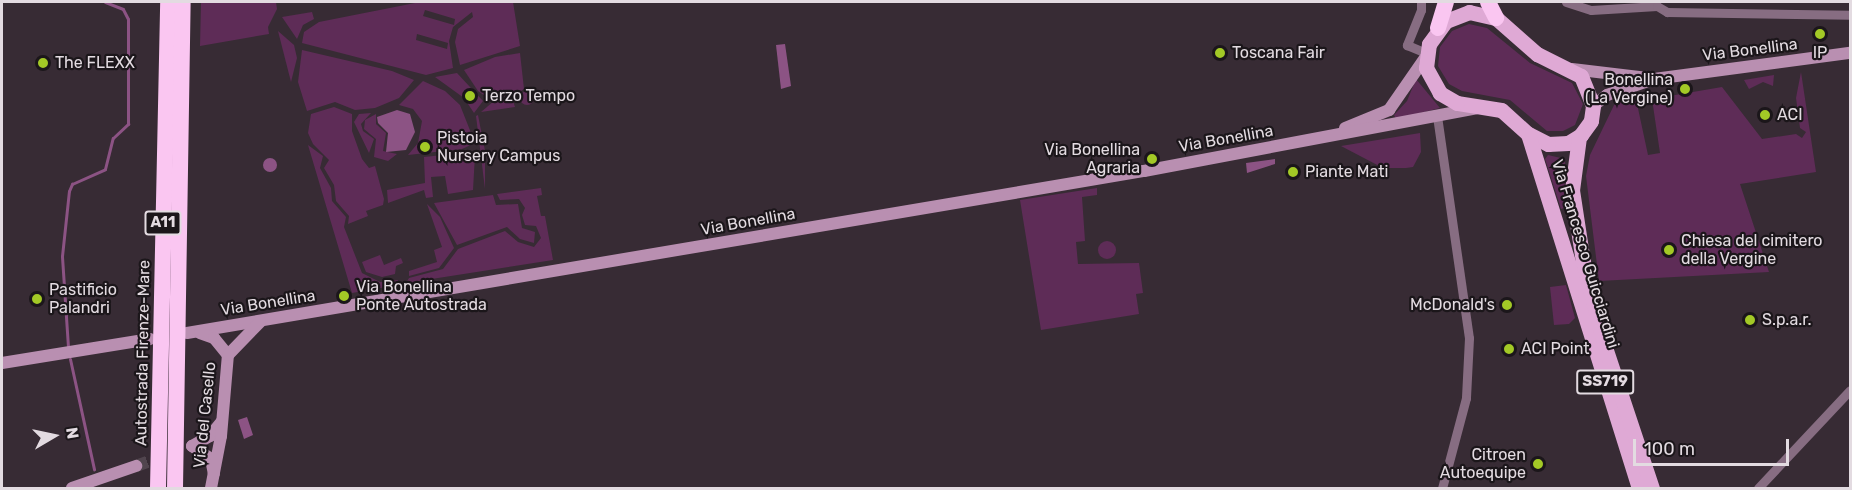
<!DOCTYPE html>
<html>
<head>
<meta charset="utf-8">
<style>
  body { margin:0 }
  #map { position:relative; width:1852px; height:490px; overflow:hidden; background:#372b34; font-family:Rubik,sans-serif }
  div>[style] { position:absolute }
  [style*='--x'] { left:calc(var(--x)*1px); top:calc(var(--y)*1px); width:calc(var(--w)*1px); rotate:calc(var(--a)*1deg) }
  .green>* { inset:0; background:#5e2c57 }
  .round { border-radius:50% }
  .water>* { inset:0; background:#8c5384 }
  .stream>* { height:3px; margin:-1.5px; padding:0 1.5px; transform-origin:1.5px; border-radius:1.5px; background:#8c5384 }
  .secondary-tunnel>* { height:12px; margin-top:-6px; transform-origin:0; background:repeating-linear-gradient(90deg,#51454e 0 12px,transparent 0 18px) }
  .street>* { height:9px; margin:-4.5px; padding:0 4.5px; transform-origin:4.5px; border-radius:4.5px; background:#876d82 }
  .secondary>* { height:12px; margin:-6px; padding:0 6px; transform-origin:6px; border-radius:6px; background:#b98fb1 }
  .primary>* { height:15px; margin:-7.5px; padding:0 7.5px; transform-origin:7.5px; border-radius:7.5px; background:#dfa9d5 }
  .highway>* { height:16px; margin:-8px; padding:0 8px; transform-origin:8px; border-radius:8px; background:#fac6f1 }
  .dots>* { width:16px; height:16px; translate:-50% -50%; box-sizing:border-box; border:3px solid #1b161a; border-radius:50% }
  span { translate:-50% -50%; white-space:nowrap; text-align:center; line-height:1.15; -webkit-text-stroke:4.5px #1b161a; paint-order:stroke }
  .shield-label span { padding:2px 4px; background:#1b161a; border:2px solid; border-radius:4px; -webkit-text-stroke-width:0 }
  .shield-label { font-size:15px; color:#e3dbe1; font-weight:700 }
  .street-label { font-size:16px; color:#e3dbe1 }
  .poi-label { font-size:16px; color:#e3dbe1 }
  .left { translate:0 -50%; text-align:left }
  .right { translate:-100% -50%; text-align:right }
  .frame { position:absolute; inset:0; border:3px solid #e3dbe1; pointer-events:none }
  .north { position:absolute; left:24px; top:406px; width:60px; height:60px; -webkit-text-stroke:4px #1b161a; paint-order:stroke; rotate:81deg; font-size:16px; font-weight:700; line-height:24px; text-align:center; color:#e3dbe1 }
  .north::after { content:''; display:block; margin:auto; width:21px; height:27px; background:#e3dbe1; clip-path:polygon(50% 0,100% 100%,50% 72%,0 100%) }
  .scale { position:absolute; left:1633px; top:439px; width:156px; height:27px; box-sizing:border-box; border:3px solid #e3dbe1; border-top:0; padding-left:8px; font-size:18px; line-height:21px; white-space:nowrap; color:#e3dbe1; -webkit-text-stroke:4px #1b161a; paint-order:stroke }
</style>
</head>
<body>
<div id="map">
  <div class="green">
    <i style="clip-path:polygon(201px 2px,276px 2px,277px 9px,268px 27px,269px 34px,200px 46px)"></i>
    <i style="clip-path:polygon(evenodd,420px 2px,513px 2px,520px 46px,460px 65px,455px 42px,458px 29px,473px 17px,472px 12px,453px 27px,449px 41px,453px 68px,426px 75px,302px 43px,304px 32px,319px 22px,420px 2px,425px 10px,455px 19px,454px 25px,423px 16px,425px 10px,420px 2px,417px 34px,448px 43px,447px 49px,416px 40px,417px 34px)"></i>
    <i style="clip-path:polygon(312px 12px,314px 19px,303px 25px,297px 39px,282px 17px)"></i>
    <i style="clip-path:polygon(1469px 24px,1487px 28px,1530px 63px,1572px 83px,1583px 104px,1575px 125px,1563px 131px,1547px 131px,1510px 100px,1462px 91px,1449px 84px,1438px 66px,1440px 47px,1452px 31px)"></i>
    <i style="clip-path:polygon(278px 31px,294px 45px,297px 58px,291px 82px)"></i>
    <i style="clip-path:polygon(302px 50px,392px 71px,414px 80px,399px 98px,375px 108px,355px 110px,335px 102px,307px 111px,298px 82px)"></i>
    <i style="clip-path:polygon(520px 53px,524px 89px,516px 94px,488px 98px,478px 91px,464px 70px,495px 57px)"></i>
    <i style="clip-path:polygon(1801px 72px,1816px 172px,1740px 184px,1769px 272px,1599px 281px,1586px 176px,1590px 155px,1615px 103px,1636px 99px,1648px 155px,1660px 153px,1652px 99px,1722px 87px,1762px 139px,1796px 134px,1802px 138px,1806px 132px,1800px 128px,1796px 98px)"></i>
    <i style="clip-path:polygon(457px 73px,483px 101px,474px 113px,464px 98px,435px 77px)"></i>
    <i style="clip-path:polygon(1774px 75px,1773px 86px,1763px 82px,1749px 89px,1744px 80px)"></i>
    <i style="clip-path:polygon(1416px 79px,1440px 108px,1396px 119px,1394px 115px,1407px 101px)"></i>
    <i style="clip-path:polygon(423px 81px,445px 91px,460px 105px,475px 143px,462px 149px,408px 155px,418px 143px,422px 121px,413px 109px,399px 105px)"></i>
    <i class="round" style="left:520px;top:91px;width:14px;height:14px"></i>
    <i style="clip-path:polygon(512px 98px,515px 107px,481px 112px,494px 101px)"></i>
    <i style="clip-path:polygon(334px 107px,352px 114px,352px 131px,362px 159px,369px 168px,375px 166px,384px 199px,383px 205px,366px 211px,368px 216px,348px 224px,349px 216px,336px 201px,334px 185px,324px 168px,329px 160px,313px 144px,308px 133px,311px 114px)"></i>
    <i style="clip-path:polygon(371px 113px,361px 124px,363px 131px,374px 139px,369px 153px,354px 122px,359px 114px)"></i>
    <i style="clip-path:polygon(376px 114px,376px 124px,386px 133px,383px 151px,397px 154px,388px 161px,374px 157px,376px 139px,364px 129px,365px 120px)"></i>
    <i style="clip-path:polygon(478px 115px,485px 151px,485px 189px,476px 116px)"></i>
    <i style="clip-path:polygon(1420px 133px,1421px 152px,1413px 167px,1406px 168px,1383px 168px,1341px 146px)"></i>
    <i style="clip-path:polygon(308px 145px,323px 156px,320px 168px,331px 188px,332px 201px,346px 217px,344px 227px,362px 273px,380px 282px,398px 280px,398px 285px,352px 293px)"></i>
    <i style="clip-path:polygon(471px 152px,475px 155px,473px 190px,448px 194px,445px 176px,431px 177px,433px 197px,426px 198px,424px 190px,388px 203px,387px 190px,425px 183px,424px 157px)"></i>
    <i style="clip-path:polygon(1548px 155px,1565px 159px,1564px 208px,1561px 209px,1545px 159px)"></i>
    <i style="clip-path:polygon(541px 188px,542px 195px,537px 196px,541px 216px,545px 216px,553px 260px,406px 283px,409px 278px,443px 269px,458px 249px,505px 231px,518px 242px,534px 247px,541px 238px,536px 226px,525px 225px,522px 215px,525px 208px,519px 199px,500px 200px,497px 194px)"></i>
    <i style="clip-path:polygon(1097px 188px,1097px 195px,1082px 197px,1085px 241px,1076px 242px,1078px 264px,1139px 263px,1143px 293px,1136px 294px,1139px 314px,1041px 330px,1020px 200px)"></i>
    <i style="clip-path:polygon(493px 195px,496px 205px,518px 204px,522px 228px,535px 232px,534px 243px,520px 239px,507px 227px,457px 245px,434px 203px)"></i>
    <i style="clip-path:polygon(427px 204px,440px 217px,454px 248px,439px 268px,409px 276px,409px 271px,437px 262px,434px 250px,442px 247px)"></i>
    <i class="round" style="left:1098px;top:241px;width:18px;height:18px"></i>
    <i style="clip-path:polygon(380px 255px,384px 265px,401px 258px,403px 263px,396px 266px,395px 274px,382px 277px,366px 272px,362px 262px)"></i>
    <i style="clip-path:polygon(1566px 285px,1575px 318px,1569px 324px,1554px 325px,1550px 287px)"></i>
  </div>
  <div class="water">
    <i style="clip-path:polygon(785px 44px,791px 86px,781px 89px,776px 45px)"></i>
    <i style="clip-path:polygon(397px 110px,410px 114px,415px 132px,406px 150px,386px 152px,388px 133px,378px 123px,377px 117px)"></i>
    <i class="round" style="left:263px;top:158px;width:14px;height:14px"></i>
    <i style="clip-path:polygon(1275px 159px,1275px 164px,1247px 173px,1246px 163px)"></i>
    <i style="clip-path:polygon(247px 417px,253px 435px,244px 439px,238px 420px)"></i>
  </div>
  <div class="stream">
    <i style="--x:68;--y:347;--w:91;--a:-93.8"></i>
    <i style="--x:62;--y:256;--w:65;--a:-83.9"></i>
    <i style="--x:69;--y:191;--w:8;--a:-67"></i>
    <i style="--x:72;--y:184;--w:36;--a:-24"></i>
    <i style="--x:105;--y:169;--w:32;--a:-76"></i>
    <i style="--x:113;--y:138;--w:21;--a:-43"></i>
    <i style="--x:128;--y:124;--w:105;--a:-90"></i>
    <i style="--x:128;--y:19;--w:11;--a:-117"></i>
    <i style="--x:123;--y:9;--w:19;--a:-159"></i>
    <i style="--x:70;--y:359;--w:113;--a:77.7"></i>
  </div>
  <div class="secondary-tunnel">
    <i style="--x:136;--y:466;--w:32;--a:-20"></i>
  </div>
  <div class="street">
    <i style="--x:1421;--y:2;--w:8;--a:90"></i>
    <i style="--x:1421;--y:10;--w:38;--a:112"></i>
    <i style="--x:1407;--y:45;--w:21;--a:23"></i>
    <i style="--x:1566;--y:2;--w:26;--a:18"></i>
    <i style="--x:1591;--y:10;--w:66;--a:-3.5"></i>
    <i style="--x:1657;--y:6;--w:12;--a:31"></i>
    <i style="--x:1667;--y:12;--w:183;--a:0.9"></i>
    <i style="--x:1437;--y:116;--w:224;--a:81.8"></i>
    <i style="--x:1469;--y:338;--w:60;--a:92.9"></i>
    <i style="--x:1466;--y:398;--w:93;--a:104.9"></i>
    <i style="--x:1758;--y:488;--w:134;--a:-46.8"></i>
  </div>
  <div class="secondary">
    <i style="--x:1572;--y:69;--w:76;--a:6.8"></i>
    <i style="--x:1593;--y:106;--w:18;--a:-38"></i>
    <i style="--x:1607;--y:95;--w:50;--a:-18.8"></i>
    <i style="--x:1654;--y:79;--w:198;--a:-7.6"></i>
    <i style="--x:1345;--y:128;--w:48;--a:-22.2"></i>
    <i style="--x:1389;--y:110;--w:63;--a:-55.3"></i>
    <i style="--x:187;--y:333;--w:971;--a:-9.61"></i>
    <i style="--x:1144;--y:171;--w:338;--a:-10.7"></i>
    <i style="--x:200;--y:333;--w:15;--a:20"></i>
    <i style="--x:214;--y:338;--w:22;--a:51"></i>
    <i style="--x:2;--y:363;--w:150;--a:-9.2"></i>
    <i style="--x:192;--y:446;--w:23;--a:34"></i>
    <i style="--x:211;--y:459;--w:15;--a:79"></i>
    <i style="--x:192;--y:446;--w:21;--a:-29"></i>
    <i style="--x:210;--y:436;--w:19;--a:-51"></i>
    <i style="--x:72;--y:488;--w:68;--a:-19"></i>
    <i style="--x:211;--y:488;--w:53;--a:-79.1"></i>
    <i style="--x:221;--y:436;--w:81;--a:-85.1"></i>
    <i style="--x:228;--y:355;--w:46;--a:-45.9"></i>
  </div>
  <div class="primary">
    <i style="--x:1469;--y:12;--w:28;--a:13"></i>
    <i style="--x:1496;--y:18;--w:55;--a:41.3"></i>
    <i style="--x:1537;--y:54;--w:49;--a:26.6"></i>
    <i style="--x:1581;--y:76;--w:32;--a:68"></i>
    <i style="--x:1593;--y:106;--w:15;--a:98"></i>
    <i style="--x:1591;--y:121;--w:17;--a:126"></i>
    <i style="--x:1581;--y:135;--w:15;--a:148"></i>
    <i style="--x:1568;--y:143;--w:20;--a:177"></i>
    <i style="--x:1548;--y:144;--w:22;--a:-153"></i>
    <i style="--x:1528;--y:134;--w:36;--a:-138"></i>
    <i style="--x:1501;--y:110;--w:45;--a:-171"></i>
    <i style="--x:1457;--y:103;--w:20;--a:-150"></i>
    <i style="--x:1440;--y:93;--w:29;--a:-119"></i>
    <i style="--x:1426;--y:68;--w:24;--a:-83"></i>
    <i style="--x:1429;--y:44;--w:29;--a:-54"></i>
    <i style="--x:1446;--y:21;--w:25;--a:-21"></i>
    <i style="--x:1528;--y:134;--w:371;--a:72.6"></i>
    <i style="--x:1579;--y:137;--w:53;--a:97.5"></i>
    <i style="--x:1572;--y:190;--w:73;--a:81.3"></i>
    <i style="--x:1583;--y:262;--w:88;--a:75.5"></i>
    <i style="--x:1605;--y:347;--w:149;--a:71.6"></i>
  </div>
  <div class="highway">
    <i style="--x:1488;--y:2;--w:18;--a:63"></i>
    <i style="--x:1438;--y:28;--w:27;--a:-73"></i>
    <i style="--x:158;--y:488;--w:486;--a:-88.8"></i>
    <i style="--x:175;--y:488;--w:486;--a:-89.1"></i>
  </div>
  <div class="dots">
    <i style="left:1820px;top:34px;background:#a3c926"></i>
    <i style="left:1220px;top:53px;background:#a3c926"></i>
    <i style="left:43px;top:63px;background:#a3c926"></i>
    <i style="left:1685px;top:89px;background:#a3c926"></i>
    <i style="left:470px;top:96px;background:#a3c926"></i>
    <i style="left:1765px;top:115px;background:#a3c926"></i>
    <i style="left:425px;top:147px;background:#a3c926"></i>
    <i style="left:1152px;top:159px;background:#a3c926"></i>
    <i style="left:1293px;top:172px;background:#a3c926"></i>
    <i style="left:1669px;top:250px;background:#a3c926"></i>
    <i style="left:344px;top:296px;background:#a3c926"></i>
    <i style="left:37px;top:299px;background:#a3c926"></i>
    <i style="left:1507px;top:305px;background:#a3c926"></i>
    <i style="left:1750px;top:320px;background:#a3c926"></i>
    <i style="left:1509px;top:349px;background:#a3c926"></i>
    <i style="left:1538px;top:464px;background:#a3c926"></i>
  </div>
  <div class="shield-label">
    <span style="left:163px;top:223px">A11</span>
    <span style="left:1605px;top:382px">SS719</span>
  </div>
  <div class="street-label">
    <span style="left:1750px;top:50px;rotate:-7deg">Via Bonellina</span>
    <span style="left:1226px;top:139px;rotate:-10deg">Via Bonellina</span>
    <span style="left:748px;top:222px;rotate:-10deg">Via Bonellina</span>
    <span style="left:1585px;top:254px;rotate:73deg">Via Francesco Guicciardini</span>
    <span style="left:268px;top:303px;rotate:-9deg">Via Bonellina</span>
    <span style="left:143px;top:353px;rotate:-89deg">Autostrada Firenze-Mare</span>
    <span style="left:205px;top:415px;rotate:-84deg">Via del Casello</span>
  </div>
  <div class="poi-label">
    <span class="left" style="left:1232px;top:53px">Toscana Fair</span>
    <span style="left:1820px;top:53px">IP</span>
    <span class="left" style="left:55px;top:63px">The FLEXX</span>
    <span class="right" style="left:1673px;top:89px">Bonellina<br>(La Vergine)</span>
    <span class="left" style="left:482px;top:96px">Terzo Tempo</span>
    <span class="left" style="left:1777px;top:115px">ACI</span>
    <span class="left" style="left:437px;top:147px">Pistoia<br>Nursery Campus</span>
    <span class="right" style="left:1140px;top:159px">Via Bonellina<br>Agraria</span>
    <span class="left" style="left:1305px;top:172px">Piante Mati</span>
    <span class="left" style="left:1681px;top:250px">Chiesa del cimitero<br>della Vergine</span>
    <span class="left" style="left:356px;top:296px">Via Bonellina<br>Ponte Autostrada</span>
    <span class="left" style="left:49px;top:299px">Pastificio<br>Palandri</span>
    <span class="right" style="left:1495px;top:305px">McDonald's</span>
    <span class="left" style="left:1762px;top:320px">S.p.a.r.</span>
    <span class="left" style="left:1521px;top:349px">ACI Point</span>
    <span class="right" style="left:1526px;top:464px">Citroen<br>Autoequipe</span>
  </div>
  <div class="frame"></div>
  <div class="north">N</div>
  <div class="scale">100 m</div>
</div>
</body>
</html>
